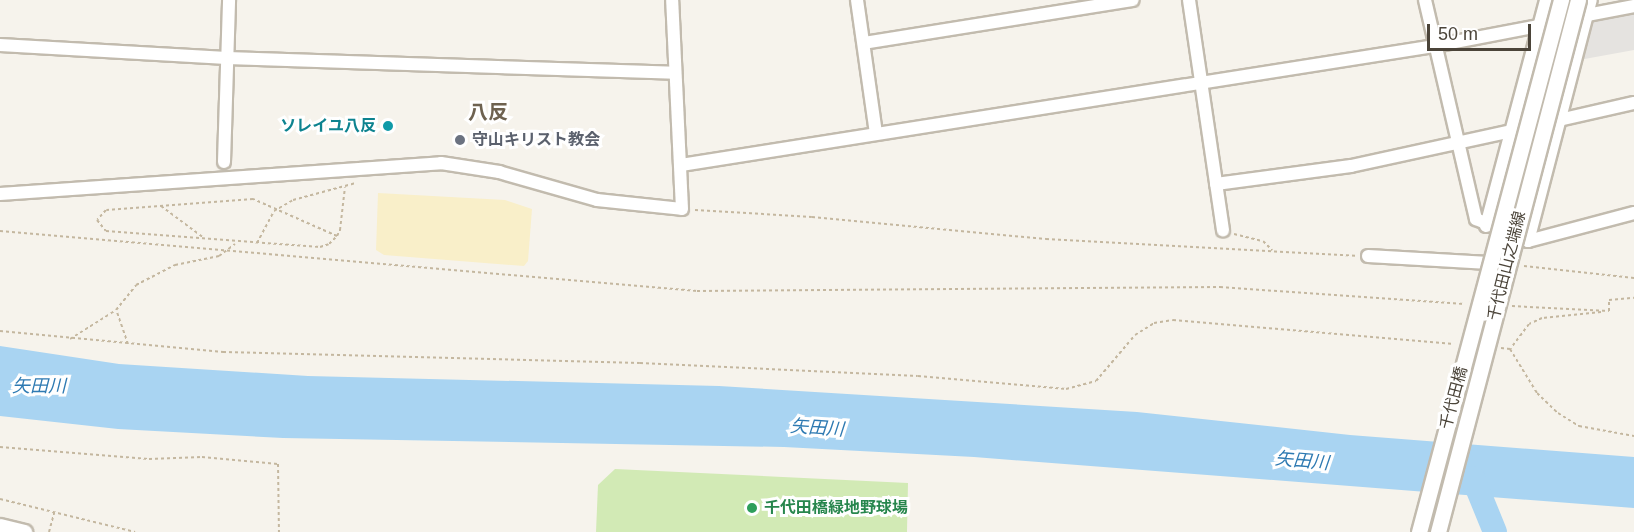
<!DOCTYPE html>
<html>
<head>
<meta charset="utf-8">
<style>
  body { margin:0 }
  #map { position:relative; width:1634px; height:532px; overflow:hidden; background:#f6f3ec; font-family:Arial,"Noto Sans JP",sans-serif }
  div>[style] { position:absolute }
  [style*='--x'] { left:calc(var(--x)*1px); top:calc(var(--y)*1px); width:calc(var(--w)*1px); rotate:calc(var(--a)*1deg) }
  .green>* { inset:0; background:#d2eab5 }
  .sand>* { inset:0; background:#f9efc9 }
  .parking>* { inset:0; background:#e5e3e0 }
  .water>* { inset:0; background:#a9d4f2 }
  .river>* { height:24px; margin:-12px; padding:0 12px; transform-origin:12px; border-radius:12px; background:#a9d4f2 }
  .path>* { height:2px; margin-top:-1px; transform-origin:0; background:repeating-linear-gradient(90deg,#c4b79f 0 3px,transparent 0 6px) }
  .roads { filter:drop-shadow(2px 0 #c2bbae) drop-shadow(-2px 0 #c2bbae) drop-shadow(0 2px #c2bbae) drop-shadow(0 -2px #c2bbae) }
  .minor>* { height:12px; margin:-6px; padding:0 6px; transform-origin:6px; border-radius:6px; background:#fff }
  .tertiary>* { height:15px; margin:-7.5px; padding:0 7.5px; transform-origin:7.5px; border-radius:7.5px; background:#fff }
  .bridges { filter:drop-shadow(2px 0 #c2bbae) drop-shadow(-2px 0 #c2bbae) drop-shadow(0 2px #c2bbae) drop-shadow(0 -2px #c2bbae) }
  .tertiary-bridge>* { height:15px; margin:-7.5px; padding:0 7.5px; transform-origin:7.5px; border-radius:7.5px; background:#fff }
  .dots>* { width:16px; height:16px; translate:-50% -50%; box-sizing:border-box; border:3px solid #fff; border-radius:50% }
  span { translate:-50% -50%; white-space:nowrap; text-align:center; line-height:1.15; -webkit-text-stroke:6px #fff; paint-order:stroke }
  .culture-label { font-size:16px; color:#0d838f; font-weight:700 }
  .right { translate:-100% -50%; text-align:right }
  .worship-label { font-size:16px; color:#5b616d; font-weight:700 }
  .left { translate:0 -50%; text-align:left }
  .street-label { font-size:16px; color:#4b4439 }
  .leisure-label { font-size:16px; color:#27864d; font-weight:700 }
  .water-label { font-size:18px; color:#2e7ab2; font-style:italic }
  .quarter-label { font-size:20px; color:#6e6250; font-weight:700 }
  .scale { position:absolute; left:1427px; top:24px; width:104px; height:27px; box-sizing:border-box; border:3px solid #4b4439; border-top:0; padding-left:8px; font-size:18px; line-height:21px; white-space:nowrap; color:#4b4439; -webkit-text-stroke:4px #fff; paint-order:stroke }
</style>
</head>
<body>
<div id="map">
  <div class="green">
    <i style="clip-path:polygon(615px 469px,908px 483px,907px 532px,596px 532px,598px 485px)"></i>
  </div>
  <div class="sand">
    <i style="clip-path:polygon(378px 193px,505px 200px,532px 209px,528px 261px,524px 266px,384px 255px,376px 250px)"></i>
  </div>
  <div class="parking">
    <i style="clip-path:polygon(1634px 12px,1634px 50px,1579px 60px,1591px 19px)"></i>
  </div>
  <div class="water">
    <i style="clip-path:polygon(0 346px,119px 364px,308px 376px,719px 386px,1137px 412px,1350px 435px,1634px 457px,1634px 508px,974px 457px,784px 447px,283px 438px,118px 429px,0 416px)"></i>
  </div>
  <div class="river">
    <i style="--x:1473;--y:478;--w:58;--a:67.8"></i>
  </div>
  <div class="path">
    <i style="--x:161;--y:206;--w:54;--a:36.7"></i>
    <i style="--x:695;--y:210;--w:117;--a:3.4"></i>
    <i style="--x:812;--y:217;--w:235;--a:5.4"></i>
    <i style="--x:1046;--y:239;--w:310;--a:3.1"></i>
    <i style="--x:0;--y:231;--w:700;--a:4.92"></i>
    <i style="--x:697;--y:291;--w:523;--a:-0.44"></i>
    <i style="--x:1220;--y:287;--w:245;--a:4"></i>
    <i style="--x:1234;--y:234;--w:30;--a:14"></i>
    <i style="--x:1263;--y:241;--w:13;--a:45"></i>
    <i style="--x:337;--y:236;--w:92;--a:-156.2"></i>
    <i style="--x:253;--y:199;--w:147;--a:175.7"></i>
    <i style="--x:106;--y:210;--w:13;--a:132"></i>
    <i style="--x:97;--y:220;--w:14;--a:51"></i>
    <i style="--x:106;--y:231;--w:215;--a:4.3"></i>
    <i style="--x:320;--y:247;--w:9;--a:-18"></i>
    <i style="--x:329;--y:244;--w:11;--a:-45"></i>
    <i style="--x:337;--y:236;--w:7;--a:-63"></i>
    <i style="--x:340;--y:230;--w:43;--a:-83.4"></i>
    <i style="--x:257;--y:243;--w:36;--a:-62"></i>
    <i style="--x:274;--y:211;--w:22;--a:-30"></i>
    <i style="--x:293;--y:200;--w:65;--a:-15.1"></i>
    <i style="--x:1524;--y:266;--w:111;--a:6.2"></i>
    <i style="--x:1512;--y:306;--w:97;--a:3"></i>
    <i style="--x:1609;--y:311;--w:11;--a:-90"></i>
    <i style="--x:1609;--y:300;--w:25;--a:-5"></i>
    <i style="--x:1601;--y:312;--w:59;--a:174.2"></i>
    <i style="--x:1542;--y:318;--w:14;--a:155"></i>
    <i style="--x:1529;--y:324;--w:31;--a:127"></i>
    <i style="--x:1510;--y:349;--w:52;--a:58.5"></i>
    <i style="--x:1537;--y:393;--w:29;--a:44"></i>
    <i style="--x:1558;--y:413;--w:25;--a:32"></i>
    <i style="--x:1579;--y:426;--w:56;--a:10.3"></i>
    <i style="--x:0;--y:331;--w:224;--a:5.4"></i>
    <i style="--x:223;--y:352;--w:417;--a:1.5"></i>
    <i style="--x:640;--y:363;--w:278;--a:2.7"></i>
    <i style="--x:918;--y:376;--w:149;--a:5"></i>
    <i style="--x:1066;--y:389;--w:31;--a:-15"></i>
    <i style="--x:1096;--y:381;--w:60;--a:-49.7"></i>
    <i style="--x:1135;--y:335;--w:22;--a:-32"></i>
    <i style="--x:1154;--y:323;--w:19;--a:-9"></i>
    <i style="--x:1173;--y:320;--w:282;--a:4.9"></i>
    <i style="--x:70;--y:339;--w:54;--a:-32.2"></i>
    <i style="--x:128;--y:344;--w:36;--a:-109"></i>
    <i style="--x:116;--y:310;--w:32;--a:-51"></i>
    <i style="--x:136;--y:285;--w:44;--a:-27.1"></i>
    <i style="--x:175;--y:265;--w:45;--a:-11.6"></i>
    <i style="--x:219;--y:256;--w:20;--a:-37"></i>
    <i style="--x:1501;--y:348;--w:9;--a:6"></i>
    <i style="--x:0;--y:447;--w:149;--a:4.6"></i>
    <i style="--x:149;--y:459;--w:53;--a:-2.2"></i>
    <i style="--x:202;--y:457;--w:76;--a:5.3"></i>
    <i style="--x:278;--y:464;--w:68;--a:89.2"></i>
    <i style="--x:0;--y:499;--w:139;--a:13.7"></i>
    <i style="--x:49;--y:532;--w:20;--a:-75"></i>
  </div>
  <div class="roads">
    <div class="minor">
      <i style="--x:857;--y:0;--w:134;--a:81.9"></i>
      <i style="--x:1189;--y:0;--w:233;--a:81.6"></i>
      <i style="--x:1425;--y:0;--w:225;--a:76.9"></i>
      <i style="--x:1476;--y:219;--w:56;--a:22.9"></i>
      <i style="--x:1528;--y:241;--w:110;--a:-14.8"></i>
      <i style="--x:1587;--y:15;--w:48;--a:-10.8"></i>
      <i style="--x:864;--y:43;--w:272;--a:-9.1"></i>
      <i style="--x:0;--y:45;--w:227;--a:3.3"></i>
      <i style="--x:227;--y:58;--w:448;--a:1.9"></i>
      <i style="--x:1559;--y:120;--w:77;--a:-12.8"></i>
      <i style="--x:224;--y:162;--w:162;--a:-88.2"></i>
      <i style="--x:681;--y:165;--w:762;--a:-8.98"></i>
      <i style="--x:1434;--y:46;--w:107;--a:-10.8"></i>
      <i style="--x:1216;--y:184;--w:136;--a:-7.6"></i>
      <i style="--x:1351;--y:166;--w:165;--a:-12.3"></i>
      <i style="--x:0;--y:194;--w:442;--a:-4"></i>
      <i style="--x:441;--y:163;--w:59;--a:8.8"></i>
      <i style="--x:499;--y:172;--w:102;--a:15.9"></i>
      <i style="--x:597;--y:200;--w:85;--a:6"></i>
      <i style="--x:682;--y:209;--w:209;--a:-92.7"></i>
      <i style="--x:1486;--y:226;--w:234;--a:-75.1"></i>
      <i style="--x:1528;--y:241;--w:249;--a:-75.4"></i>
      <i style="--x:1368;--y:256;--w:121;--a:3.3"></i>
    </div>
    <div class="tertiary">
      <i style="--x:0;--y:526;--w:25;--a:14"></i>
    </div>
  </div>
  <div class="bridges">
    <div class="tertiary-bridge">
      <i style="--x:1419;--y:532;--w:551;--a:-75.06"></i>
      <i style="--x:1438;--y:532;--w:550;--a:-75.26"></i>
    </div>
  </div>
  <div class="dots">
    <i style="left:388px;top:126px;background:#0f9aa8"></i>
    <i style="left:460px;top:140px;background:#6b7280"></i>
    <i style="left:752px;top:508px;background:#2e9e5b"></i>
  </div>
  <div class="culture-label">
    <span class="right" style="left:376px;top:126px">ソレイユ八反</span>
  </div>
  <div class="worship-label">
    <span class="left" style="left:472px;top:140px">守山キリスト教会</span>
  </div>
  <div class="street-label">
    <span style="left:1507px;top:266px;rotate:-76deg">千代田山之端線</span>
    <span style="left:1454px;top:398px;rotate:-75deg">千代田橋</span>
  </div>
  <div class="leisure-label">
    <span class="left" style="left:764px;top:508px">千代田橋緑地野球場</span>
  </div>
  <div class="water-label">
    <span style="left:39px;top:386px">矢田川</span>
    <span style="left:817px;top:428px;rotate:4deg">矢田川</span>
    <span style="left:1302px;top:461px;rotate:5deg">矢田川</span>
  </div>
  <div class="quarter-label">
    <span style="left:488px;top:112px">八反</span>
  </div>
  <div class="scale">50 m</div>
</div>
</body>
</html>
